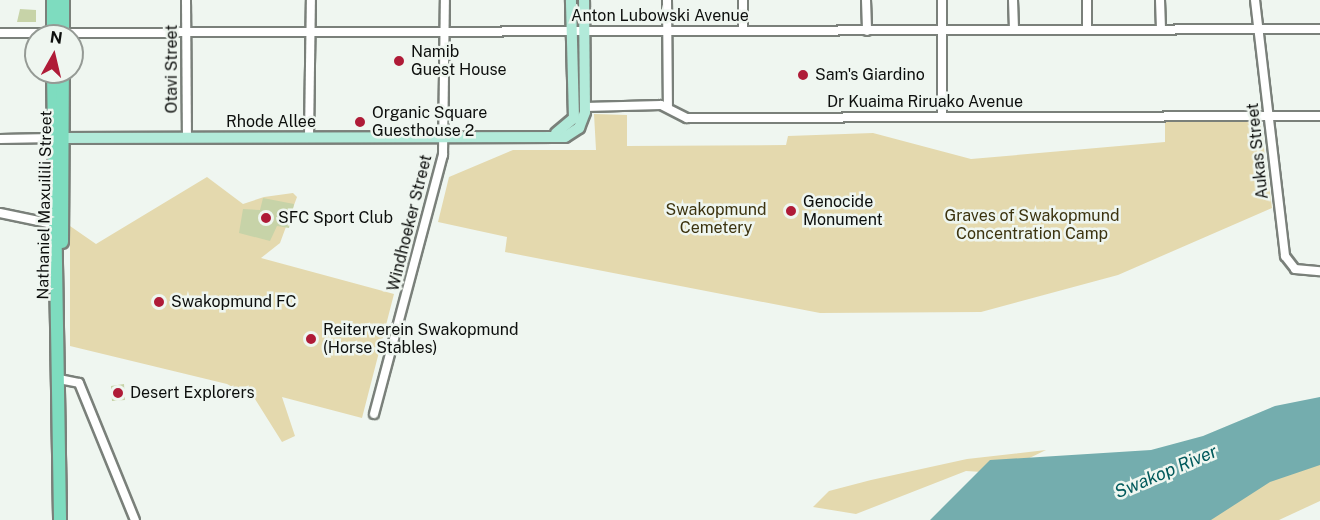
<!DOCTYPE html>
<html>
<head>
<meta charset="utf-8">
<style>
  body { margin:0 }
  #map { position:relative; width:1320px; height:520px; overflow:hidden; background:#eff6f0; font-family:"Public Sans",sans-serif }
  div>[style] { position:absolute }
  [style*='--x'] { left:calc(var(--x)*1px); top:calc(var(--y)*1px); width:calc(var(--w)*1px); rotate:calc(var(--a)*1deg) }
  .green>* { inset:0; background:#e4d9ae }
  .water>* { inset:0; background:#74adae }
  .building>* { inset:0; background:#c7d3a8 }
  .roads { filter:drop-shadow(2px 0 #7a807a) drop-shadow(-2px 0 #7a807a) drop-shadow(0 2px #7a807a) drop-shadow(0 -2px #7a807a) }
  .minor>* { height:8px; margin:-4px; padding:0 4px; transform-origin:4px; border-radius:4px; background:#fff }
  .major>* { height:10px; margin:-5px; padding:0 5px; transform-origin:5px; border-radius:5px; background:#b2ead9 }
  .highway>* { height:12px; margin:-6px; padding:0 6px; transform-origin:6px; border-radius:6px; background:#7edcbf }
  .dots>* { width:16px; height:16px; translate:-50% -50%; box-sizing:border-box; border:3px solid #eff6f0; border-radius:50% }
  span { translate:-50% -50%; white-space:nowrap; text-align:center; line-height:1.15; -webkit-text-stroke:5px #eff6f0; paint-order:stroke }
  .street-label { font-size:16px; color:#0d0f0d }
  .poi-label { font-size:16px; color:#0d0f0d }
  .left { translate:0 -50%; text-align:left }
  .park-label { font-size:16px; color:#3c330f }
  .water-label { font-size:18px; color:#01595b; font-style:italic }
  .north { position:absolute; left:24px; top:24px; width:60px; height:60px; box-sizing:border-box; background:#eff6f0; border:2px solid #959a95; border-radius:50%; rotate:8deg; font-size:16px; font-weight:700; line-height:24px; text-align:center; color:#0d0f0d }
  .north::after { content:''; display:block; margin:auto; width:21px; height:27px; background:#af1b37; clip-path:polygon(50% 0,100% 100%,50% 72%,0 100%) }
</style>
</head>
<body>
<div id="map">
  <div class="green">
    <i style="clip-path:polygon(594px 114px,627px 115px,627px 146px,786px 145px,788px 136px,873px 133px,971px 159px,1165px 142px,1165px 120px,1260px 119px,1272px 208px,1118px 275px,981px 312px,820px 313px,505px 252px,507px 237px,438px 222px,449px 177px,513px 150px,596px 150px)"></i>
    <i style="clip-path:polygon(207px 177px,243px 204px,264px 197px,293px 193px,297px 197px,280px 243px,261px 258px,394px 294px,362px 418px,282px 397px,295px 436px,282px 442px,255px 399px,227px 384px,70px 346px,70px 226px,96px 244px)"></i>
    <i style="clip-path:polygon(1046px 450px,998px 473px,966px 471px,856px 514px,813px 507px,829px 491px,871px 480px,967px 459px)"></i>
    <i style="clip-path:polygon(1320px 460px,1320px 501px,1279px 520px,1207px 520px,1219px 507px,1307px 462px)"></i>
  </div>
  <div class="water">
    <i style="clip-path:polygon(1320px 397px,1320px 465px,1270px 482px,1211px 520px,930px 520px,990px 460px,1151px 450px,1203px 436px,1275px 406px)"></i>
  </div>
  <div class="building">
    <i style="clip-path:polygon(20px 9px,36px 10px,36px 22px,17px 22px)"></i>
    <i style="clip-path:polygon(263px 198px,294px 204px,289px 228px,277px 226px,270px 241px,239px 233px,243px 209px,260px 210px)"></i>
    <i style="clip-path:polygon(124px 384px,125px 400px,112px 401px,111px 386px)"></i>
  </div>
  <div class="roads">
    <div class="minor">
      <i style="--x:186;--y:0;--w:137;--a:89.6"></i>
      <i style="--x:667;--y:0;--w:107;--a:89.5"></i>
      <i style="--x:743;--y:0;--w:31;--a:90"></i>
      <i style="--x:866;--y:0;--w:31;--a:88"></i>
      <i style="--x:942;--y:0;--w:116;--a:90"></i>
      <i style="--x:1013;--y:0;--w:29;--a:88"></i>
      <i style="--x:1087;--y:0;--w:29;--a:90"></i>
      <i style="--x:1160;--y:0;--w:29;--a:88"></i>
      <i style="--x:1255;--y:0;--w:258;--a:83.3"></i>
      <i style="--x:1285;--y:256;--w:16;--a:52"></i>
      <i style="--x:1295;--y:269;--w:25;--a:5"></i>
      <i style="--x:0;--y:33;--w:1320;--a:-0.17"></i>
      <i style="--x:585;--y:107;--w:76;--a:-1.5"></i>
      <i style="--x:661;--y:105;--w:29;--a:27"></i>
      <i style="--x:687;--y:118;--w:633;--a:-0.18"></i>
      <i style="--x:309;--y:137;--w:137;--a:-89.2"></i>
      <i style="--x:0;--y:139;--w:53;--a:-1.1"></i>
      <i style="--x:0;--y:213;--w:59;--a:11.7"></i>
      <i style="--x:59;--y:379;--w:20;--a:11"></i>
      <i style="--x:79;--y:383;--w:148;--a:67.8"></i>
      <i style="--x:374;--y:414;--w:268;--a:-75.1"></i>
      <i style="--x:443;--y:155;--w:155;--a:-89.3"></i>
    </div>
    <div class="major">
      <i style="--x:556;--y:133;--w:23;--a:-40"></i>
      <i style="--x:574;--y:118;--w:118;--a:-91.5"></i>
      <i style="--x:56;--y:138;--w:509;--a:-0.11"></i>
      <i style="--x:565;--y:137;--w:17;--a:-33"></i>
      <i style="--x:579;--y:128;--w:17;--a:-69"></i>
      <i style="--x:585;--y:112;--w:112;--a:-90.5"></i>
    </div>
    <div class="highway">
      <i style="--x:53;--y:0;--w:36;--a:90"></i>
      <i style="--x:63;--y:0;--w:36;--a:90"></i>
      <i style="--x:53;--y:72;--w:448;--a:89.1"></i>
      <i style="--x:62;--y:242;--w:170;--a:-89.7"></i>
    </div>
  </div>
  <div class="dots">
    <i style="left:399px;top:61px;background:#af1b37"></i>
    <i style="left:803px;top:75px;background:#af1b37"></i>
    <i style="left:360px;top:122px;background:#af1b37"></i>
    <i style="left:791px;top:211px;background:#af1b37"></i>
    <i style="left:266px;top:218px;background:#af1b37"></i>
    <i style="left:159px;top:302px;background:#af1b37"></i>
    <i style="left:311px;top:339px;background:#af1b37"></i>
    <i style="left:118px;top:393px;background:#af1b37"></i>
  </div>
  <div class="street-label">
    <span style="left:660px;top:16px">Anton Lubowski Avenue</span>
    <span style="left:172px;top:69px;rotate:-90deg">Otavi Street</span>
    <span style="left:925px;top:102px">Dr Kuaima Riruako Avenue</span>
    <span style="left:271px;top:122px">Rhode Allee</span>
    <span style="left:1258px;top:151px;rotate:-96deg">Aukas Street</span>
    <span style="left:45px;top:205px;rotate:-89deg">Nathaniel Maxuilili Street</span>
    <span style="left:410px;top:223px;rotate:-76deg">Windhoeker Street</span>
  </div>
  <div class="poi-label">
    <span class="left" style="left:411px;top:61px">Namib<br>Guest House</span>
    <span class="left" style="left:815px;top:75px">Sam's Giardino</span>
    <span class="left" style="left:372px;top:122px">Organic Square<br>Guesthouse 2</span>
    <span class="left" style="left:803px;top:211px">Genocide<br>Monument</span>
    <span class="left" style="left:278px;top:218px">SFC Sport Club</span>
    <span class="left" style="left:171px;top:302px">Swakopmund FC</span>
    <span class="left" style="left:323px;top:339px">Reiterverein Swakopmund<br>(Horse Stables)</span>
    <span class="left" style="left:130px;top:393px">Desert Explorers</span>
  </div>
  <div class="park-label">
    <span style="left:716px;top:219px">Swakopmund<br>Cemetery</span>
    <span style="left:1032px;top:225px">Graves of Swakopmund<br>Concentration Camp</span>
  </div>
  <div class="water-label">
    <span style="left:1166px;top:472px;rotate:-23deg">Swakop River</span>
  </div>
  <div class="north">N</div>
</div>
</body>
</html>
